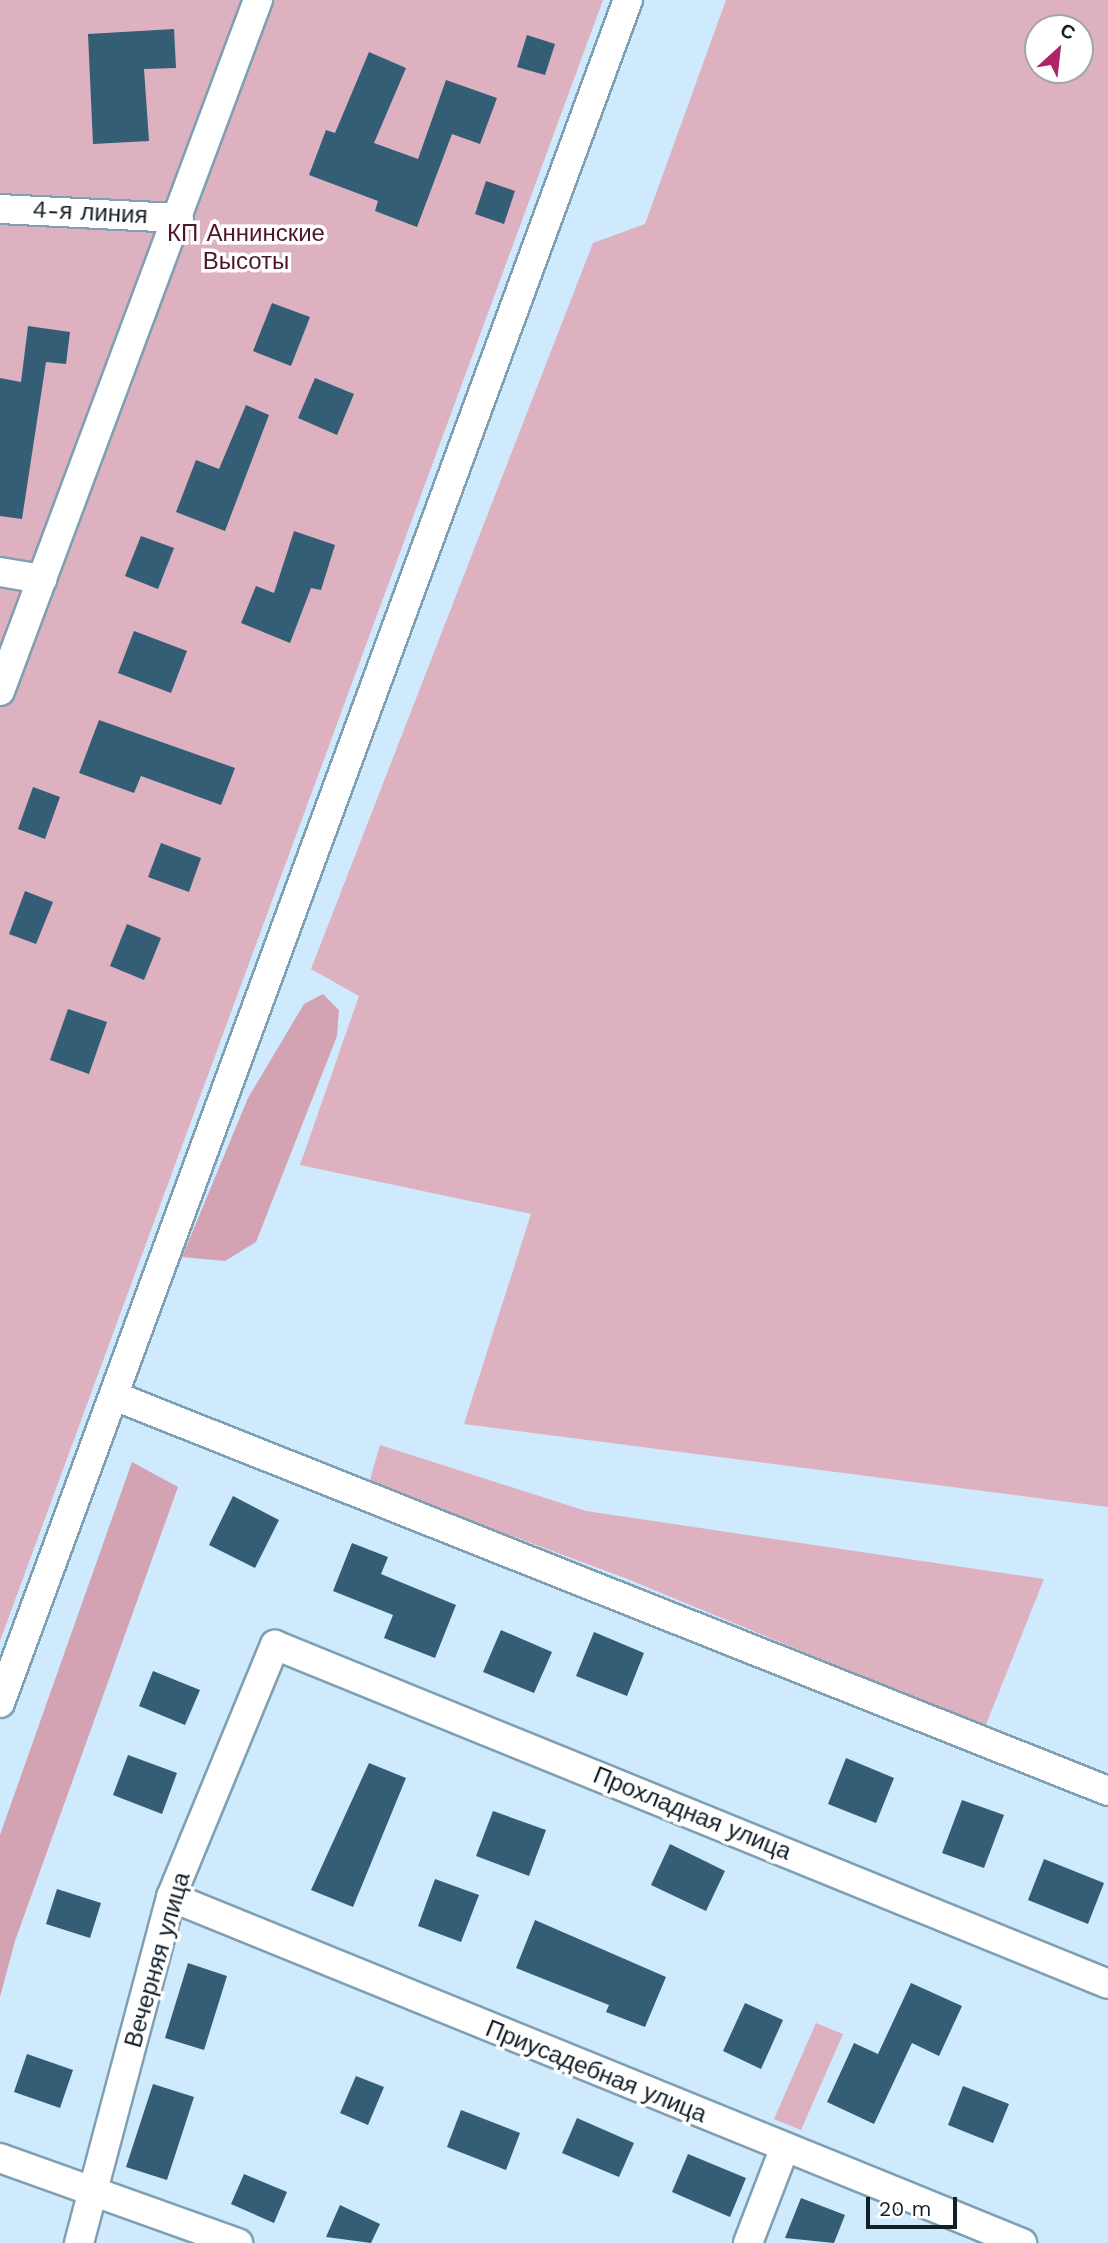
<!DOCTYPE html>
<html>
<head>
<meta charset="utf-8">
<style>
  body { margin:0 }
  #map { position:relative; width:1108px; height:2243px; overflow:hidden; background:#cfeafc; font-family:"Work Sans",sans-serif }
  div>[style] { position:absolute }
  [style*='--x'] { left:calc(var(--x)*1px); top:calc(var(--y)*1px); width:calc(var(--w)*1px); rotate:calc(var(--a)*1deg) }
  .green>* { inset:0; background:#ddb1c0 }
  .forest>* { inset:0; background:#d3a2b3 }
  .building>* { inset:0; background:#335e76 }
  .roads { filter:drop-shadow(2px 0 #7f9fb3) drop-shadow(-2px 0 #7f9fb3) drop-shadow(0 2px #7f9fb3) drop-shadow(0 -2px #7f9fb3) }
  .street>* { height:28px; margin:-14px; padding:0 14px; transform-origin:14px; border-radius:14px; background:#fff }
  span { translate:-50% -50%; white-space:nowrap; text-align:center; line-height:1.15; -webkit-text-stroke:7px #fff; paint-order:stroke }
  .street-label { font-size:24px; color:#121f26 }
  .park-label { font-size:24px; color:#4f152f }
  .north { position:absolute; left:1024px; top:14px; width:70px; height:70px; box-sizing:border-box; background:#fff; border:2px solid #a0a5a8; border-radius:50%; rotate:27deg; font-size:19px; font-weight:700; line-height:28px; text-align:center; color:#121f26 }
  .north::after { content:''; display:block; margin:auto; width:24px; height:32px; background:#ad2568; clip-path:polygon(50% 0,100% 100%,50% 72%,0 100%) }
  .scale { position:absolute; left:866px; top:2197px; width:91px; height:32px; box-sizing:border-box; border:4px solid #121f26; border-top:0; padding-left:9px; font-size:21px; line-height:24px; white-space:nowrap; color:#121f26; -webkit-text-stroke:5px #fff; paint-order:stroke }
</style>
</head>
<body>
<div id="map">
  <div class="green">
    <i style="clip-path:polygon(0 0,603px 0,0 1641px)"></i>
    <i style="clip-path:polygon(evenodd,726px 0,1108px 0,1108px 1507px,464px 1424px,531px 1214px,300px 1165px,359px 996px,311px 969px,593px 243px,645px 224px,726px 0,1038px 28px,1080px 28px,1080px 70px,1038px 70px,1038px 28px)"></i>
    <i style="clip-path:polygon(380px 1445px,586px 1511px,1044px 1579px,985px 1727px,625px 1578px,369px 1483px)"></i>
    <i style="clip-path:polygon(816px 2023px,843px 2034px,801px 2130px,774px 2119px)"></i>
  </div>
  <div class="forest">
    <i style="clip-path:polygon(323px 994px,339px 1010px,337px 1036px,256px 1242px,225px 1261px,182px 1257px,248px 1098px,304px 1004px)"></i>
    <i style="clip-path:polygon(132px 1462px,178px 1487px,15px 1941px,0 1997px,0 1835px)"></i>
  </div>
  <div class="building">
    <i style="clip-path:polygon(174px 29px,176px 68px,144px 69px,149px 141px,93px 144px,88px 34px)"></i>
    <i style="clip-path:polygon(527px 35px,555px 44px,545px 75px,517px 67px)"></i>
    <i style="clip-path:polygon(369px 52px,406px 68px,374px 143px,418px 159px,446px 80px,497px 98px,480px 144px,452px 134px,417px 227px,375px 211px,378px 201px,309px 175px,326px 130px,335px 133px)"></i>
    <i style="clip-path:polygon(486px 181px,515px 191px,504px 224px,475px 214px)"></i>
    <i style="clip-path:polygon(272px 303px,310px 317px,291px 366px,253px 351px)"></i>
    <i style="clip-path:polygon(28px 326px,70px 332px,66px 364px,46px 362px,22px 519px,0 516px,0 378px,21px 382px)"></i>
    <i style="clip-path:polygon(315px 378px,354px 394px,337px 435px,298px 418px)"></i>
    <i style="clip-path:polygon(246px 405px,269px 415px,225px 531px,176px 512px,196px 460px,219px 469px)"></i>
    <i style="clip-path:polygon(294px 531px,335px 545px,321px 590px,311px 588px,290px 643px,241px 623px,256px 586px,274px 593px)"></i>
    <i style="clip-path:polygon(141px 536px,174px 548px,158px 589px,125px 576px)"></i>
    <i style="clip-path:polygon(134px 631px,187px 651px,171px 693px,118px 673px)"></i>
    <i style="clip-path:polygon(99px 720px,235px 768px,221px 805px,141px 776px,134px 793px,79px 773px)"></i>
    <i style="clip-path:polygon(33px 787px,60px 797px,45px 839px,18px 829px)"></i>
    <i style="clip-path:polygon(161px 843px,201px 858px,189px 892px,148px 877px)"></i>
    <i style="clip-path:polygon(25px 891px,53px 902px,36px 944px,9px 934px)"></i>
    <i style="clip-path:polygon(127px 924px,161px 938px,144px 980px,110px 966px)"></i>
    <i style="clip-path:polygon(68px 1009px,107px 1022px,89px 1074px,50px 1060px)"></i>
    <i style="clip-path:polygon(233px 1496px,279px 1520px,255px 1568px,209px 1545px)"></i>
    <i style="clip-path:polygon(352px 1543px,388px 1557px,381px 1574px,456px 1605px,435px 1658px,384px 1638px,393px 1615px,333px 1591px)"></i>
    <i style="clip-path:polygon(501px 1630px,552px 1652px,534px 1693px,483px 1672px)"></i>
    <i style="clip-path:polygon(594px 1632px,644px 1653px,627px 1696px,576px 1676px)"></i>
    <i style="clip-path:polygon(153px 1671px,200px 1690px,185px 1725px,139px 1706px)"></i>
    <i style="clip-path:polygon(128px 1755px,177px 1773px,162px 1814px,113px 1795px)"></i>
    <i style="clip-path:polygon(846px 1758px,894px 1778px,876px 1823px,828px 1804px)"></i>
    <i style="clip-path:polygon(369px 1763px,406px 1778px,353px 1907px,311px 1890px)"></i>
    <i style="clip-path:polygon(962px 1800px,1004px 1815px,984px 1868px,942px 1853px)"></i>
    <i style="clip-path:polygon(493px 1811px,546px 1830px,529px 1876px,476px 1856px)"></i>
    <i style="clip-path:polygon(670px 1844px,725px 1871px,706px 1911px,651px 1885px)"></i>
    <i style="clip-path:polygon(1044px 1859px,1104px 1883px,1088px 1924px,1028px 1900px)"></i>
    <i style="clip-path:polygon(435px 1879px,479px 1895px,461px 1942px,418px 1926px)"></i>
    <i style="clip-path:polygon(57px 1889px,101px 1903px,90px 1938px,46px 1924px)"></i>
    <i style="clip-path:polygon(535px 1920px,666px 1977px,645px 2027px,606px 2012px,609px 2005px,516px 1968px)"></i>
    <i style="clip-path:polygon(188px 1963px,227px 1976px,204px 2050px,165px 2038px)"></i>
    <i style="clip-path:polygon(911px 1983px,962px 2006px,939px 2056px,912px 2043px,874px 2124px,827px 2102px,854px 2043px,878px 2054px)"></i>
    <i style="clip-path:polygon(745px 2003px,783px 2020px,761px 2069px,723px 2051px)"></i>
    <i style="clip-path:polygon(27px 2054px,73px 2070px,60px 2108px,14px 2092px)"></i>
    <i style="clip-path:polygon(356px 2076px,384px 2087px,368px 2125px,340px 2113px)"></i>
    <i style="clip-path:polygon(153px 2084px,194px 2097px,167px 2180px,126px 2167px)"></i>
    <i style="clip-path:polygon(963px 2086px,1009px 2104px,993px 2143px,948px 2125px)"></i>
    <i style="clip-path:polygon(461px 2110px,520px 2133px,506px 2170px,447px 2147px)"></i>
    <i style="clip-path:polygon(577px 2118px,634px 2143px,619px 2177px,562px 2153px)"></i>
    <i style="clip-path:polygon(688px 2154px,746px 2178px,730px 2217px,672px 2192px)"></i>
    <i style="clip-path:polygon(244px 2174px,287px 2192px,274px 2223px,231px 2204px)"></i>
    <i style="clip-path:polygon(801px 2198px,845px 2215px,834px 2243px,785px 2238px)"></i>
    <i style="clip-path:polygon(340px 2205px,380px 2224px,371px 2243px,326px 2237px)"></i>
  </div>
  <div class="roads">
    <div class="street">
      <i style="--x:0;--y:209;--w:179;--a:2.9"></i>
      <i style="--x:0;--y:572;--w:43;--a:9.5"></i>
      <i style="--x:0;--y:691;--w:738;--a:-69.53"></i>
      <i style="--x:117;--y:1397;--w:1066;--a:21.68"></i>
      <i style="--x:0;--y:1703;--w:1815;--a:-69.76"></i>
      <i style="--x:171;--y:1897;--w:919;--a:22.13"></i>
      <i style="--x:0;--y:2158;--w:253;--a:19.7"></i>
      <i style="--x:79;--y:2243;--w:358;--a:-75.1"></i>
      <i style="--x:171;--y:1897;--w:273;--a:-67.6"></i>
      <i style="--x:275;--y:1645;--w:899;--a:22.14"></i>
      <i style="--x:748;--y:2243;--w:101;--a:-69"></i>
    </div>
  </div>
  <div class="street-label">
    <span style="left:90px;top:213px;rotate:3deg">4-я линия</span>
    <span style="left:692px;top:1814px;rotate:22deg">Прохладная улица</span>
    <span style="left:158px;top:1960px;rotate:-74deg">Вечерняя улица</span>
    <span style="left:596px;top:2072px;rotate:22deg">Приусадебная улица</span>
  </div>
  <div class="park-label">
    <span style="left:246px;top:248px">КП Аннинские<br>Высоты</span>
  </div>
  <div class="north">С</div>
  <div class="scale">20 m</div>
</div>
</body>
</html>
